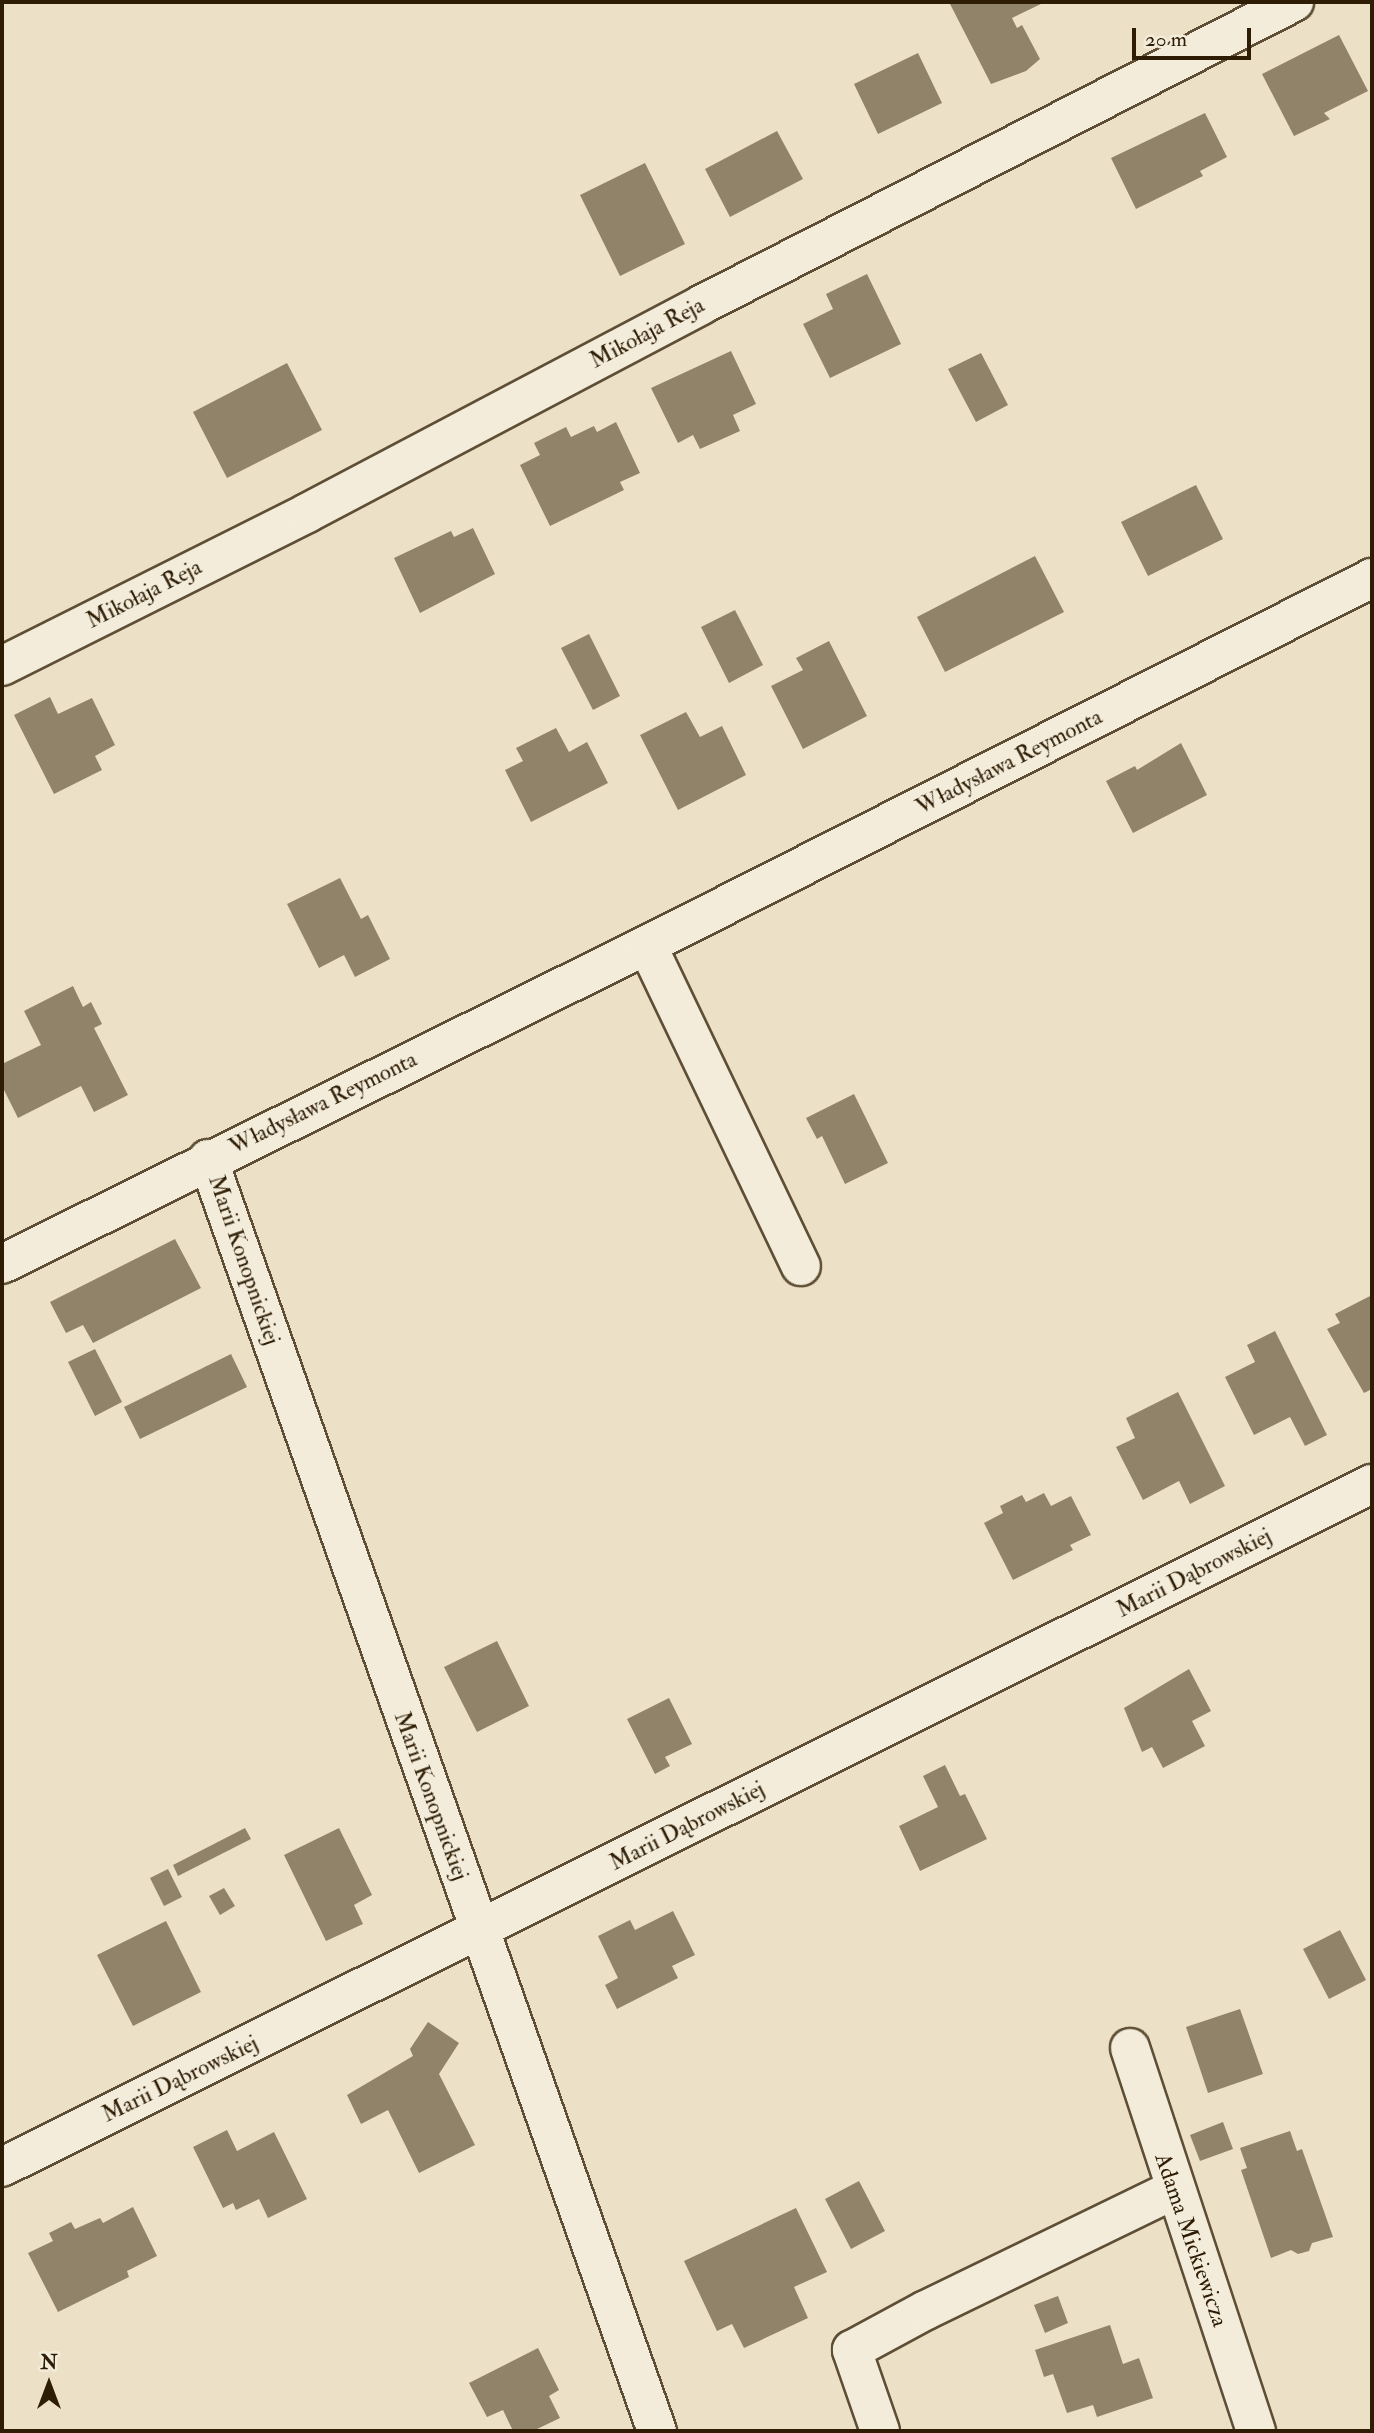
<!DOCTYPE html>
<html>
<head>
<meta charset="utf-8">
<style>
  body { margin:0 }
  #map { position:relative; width:1374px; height:2433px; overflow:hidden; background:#ece1c7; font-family:"IM FELL Double Pica",serif }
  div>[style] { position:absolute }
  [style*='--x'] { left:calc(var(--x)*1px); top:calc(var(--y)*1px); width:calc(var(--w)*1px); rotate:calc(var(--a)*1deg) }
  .building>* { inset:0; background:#918369 }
  .roads { filter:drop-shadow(2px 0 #5e4e35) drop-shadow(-2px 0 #5e4e35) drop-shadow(0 2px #5e4e35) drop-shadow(0 -2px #5e4e35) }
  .minor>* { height:38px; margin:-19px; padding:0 19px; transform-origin:19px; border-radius:19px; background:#f3ecdb }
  span { translate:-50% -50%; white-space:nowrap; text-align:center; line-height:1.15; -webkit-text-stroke:5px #f3ecdb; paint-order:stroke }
  .street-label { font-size:23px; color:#2e1d04 }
  .frame { position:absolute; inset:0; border:4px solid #2e1d04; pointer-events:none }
  .north { position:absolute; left:14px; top:2349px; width:70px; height:70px; -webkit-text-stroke:5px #f3ecdb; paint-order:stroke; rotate:0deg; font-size:19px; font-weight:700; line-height:28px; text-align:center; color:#2e1d04 }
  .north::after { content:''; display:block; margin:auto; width:24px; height:32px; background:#2e1d04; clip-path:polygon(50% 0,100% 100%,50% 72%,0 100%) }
  .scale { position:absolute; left:1132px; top:28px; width:119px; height:32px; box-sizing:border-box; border:4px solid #2e1d04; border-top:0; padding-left:9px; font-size:21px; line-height:24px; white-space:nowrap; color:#2e1d04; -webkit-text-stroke:5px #f3ecdb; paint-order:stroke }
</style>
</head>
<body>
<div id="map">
  <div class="building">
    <i style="clip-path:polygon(949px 2px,1045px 2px,1012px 18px,1017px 28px,1022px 25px,1040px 59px,1026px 71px,991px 84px)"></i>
    <i style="clip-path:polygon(1339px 35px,1368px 91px,1324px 113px,1330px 119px,1294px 136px,1262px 74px)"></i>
    <i style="clip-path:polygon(918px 53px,942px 103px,878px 134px,854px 84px)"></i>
    <i style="clip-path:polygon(1205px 113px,1227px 157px,1200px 171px,1203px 176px,1136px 209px,1111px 158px)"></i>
    <i style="clip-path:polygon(777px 131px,803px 179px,730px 217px,705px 169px)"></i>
    <i style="clip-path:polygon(645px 163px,685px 244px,620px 276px,580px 195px)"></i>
    <i style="clip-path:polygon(867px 274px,901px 344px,830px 378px,803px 324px,833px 309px,826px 294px)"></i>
    <i style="clip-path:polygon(731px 351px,756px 404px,733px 415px,740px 431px,700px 449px,693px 435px,678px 443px,651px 388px)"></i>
    <i style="clip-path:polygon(981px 353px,1008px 405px,976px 422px,948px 369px)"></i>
    <i style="clip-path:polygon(287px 363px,322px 430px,227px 478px,193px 412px)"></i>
    <i style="clip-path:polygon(616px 422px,640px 473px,620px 482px,624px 490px,550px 526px,520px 465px,540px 455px,534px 443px,566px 427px,571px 437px,594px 426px,597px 432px)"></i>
    <i style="clip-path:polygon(1196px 485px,1223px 539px,1148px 576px,1121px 522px)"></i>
    <i style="clip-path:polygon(473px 528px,495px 574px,420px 613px,394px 558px,451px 531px,454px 537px)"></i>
    <i style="clip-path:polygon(1035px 556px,1064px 612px,945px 672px,917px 617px)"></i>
    <i style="clip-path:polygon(735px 610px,763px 665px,729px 683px,701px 627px)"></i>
    <i style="clip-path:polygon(589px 634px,620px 696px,593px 710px,561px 648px)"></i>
    <i style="clip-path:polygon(829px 641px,867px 716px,803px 749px,771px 686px,803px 670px,796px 658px)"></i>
    <i style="clip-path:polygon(50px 697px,58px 714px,92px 698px,115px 745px,95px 756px,102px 770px,54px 794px,14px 715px)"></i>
    <i style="clip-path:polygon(686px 712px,700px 737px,722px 726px,746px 775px,678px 810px,640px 735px)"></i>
    <i style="clip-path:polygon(556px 728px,569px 752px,587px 742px,608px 783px,531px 822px,505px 770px,523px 761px,516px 748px)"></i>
    <i style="clip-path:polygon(1181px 743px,1207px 795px,1133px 833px,1106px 781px,1135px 766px,1137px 770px)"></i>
    <i style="clip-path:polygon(340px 878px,361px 919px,368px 915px,390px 959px,355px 977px,344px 955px,319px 968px,287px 904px)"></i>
    <i style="clip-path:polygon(73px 986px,83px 1007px,91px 1002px,102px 1024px,94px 1028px,128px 1095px,94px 1112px,81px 1086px,18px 1118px,2px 1086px,2px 1064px,41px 1045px,24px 1011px)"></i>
    <i style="clip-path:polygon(854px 1094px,888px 1163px,845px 1184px,822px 1136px,817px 1139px,806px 1118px)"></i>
    <i style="clip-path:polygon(175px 1239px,201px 1288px,93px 1343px,83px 1325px,66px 1333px,50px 1302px)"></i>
    <i style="clip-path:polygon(1372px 1295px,1372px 1389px,1364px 1393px,1327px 1329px,1340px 1323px,1335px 1314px)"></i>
    <i style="clip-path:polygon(1275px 1331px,1327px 1435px,1305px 1446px,1290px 1417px,1254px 1435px,1225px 1377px,1255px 1362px,1247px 1345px)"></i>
    <i style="clip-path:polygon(95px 1349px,122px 1402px,95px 1416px,68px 1362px)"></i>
    <i style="clip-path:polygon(231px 1354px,247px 1387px,140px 1439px,124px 1407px)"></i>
    <i style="clip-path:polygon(1178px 1392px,1225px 1486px,1190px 1504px,1179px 1481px,1143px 1500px,1116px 1447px,1135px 1438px,1126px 1418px)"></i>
    <i style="clip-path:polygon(1044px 1493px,1051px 1506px,1071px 1496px,1091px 1535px,1070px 1545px,1073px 1550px,1013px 1580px,984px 1523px,1003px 1513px,1000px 1506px,1022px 1495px,1026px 1502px)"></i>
    <i style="clip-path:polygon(497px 1641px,529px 1706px,477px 1732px,444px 1667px)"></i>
    <i style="clip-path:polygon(1189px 1669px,1211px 1711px,1192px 1721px,1205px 1746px,1163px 1768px,1152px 1747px,1142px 1752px,1124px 1708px)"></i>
    <i style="clip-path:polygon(669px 1698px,692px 1744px,665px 1757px,670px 1766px,655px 1774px,627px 1719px)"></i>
    <i style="clip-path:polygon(945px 1765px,960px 1796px,965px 1794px,987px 1839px,920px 1871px,899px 1826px,938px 1807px,923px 1776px)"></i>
    <i style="clip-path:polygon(245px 1828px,251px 1839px,178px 1876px,173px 1865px)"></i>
    <i style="clip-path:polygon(339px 1828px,372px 1895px,354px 1905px,363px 1924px,326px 1941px,284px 1855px)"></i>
    <i style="clip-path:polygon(168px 1869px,182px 1897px,164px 1906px,150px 1878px)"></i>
    <i style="clip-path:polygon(224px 1888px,235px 1906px,220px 1915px,209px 1896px)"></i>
    <i style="clip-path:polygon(673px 1911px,695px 1955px,672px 1966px,678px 1978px,617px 2009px,605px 1985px,618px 1978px,598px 1936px,630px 1920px,635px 1930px)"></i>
    <i style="clip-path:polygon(166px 1921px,201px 1992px,133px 2026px,97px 1955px)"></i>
    <i style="clip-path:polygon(1340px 1930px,1366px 1980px,1329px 1999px,1303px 1949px)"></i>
    <i style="clip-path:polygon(1240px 2009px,1263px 2074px,1208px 2093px,1186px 2027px)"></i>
    <i style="clip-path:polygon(428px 2022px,459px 2043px,439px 2074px,475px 2145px,419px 2173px,388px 2110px,361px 2124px,347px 2095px,413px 2056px,410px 2049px)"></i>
    <i style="clip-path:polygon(1223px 2122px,1233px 2149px,1200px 2161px,1190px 2135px)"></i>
    <i style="clip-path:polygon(227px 2130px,237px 2151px,274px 2132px,307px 2199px,268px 2218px,259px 2199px,236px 2210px,233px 2203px,223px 2208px,193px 2147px)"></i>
    <i style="clip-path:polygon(1290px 2131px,1297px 2151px,1302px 2149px,1333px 2237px,1312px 2243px,1309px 2251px,1298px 2254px,1291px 2250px,1271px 2258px,1241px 2170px,1247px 2168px,1240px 2148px)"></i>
    <i style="clip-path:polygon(859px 2181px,885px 2231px,851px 2249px,825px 2199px)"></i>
    <i style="clip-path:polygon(133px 2207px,157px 2256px,127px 2271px,129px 2277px,58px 2312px,28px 2253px,53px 2241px,49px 2233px,71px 2222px,75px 2229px,100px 2218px,103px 2223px)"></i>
    <i style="clip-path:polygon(796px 2208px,827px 2272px,794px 2287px,808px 2318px,744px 2348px,732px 2324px,717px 2331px,684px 2261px)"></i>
    <i style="clip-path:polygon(1058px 2296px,1068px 2323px,1045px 2333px,1034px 2305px)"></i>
    <i style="clip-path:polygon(1110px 2325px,1123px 2364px,1139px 2358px,1153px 2398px,1097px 2417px,1093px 2405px,1067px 2413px,1053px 2374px,1044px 2377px,1035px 2350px)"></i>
    <i style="clip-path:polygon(538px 2348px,559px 2390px,549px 2396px,560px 2418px,533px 2431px,513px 2431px,503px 2410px,487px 2417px,469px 2383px)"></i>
  </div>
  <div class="roads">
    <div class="minor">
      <i style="--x:2;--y:666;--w:341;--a:-26.6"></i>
      <i style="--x:307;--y:513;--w:446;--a:-27.8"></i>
      <i style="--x:701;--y:305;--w:666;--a:-27.07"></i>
      <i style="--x:647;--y:945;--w:356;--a:64.4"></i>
      <i style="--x:208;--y:1159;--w:1349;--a:70.56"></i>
      <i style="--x:2;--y:1264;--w:720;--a:-26.32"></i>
      <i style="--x:647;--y:945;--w:813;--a:-26.85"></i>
      <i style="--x:1130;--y:2048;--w:403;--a:71.8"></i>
      <i style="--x:2;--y:2167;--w:1531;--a:-26.5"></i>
      <i style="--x:880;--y:2431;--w:86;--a:-109.1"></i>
      <i style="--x:852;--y:2350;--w:84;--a:-28.4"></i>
      <i style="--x:926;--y:2310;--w:275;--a:-25.9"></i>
    </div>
  </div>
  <div class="street-label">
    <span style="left:647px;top:333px;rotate:-28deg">Mikołaja Reja</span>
    <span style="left:144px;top:594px;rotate:-27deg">Mikołaja Reja</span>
    <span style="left:1009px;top:762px;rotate:-27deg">Władysława Reymonta</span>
    <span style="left:323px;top:1103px;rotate:-26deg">Władysława Reymonta</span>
    <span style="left:244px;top:1260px;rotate:71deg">Marii Konopnickiej</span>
    <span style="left:1194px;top:1573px;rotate:-27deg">Marii Dąbrowskiej</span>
    <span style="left:431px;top:1796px;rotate:70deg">Marii Konopnickiej</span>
    <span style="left:687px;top:1826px;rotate:-27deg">Marii Dąbrowskiej</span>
    <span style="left:180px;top:2079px;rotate:-26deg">Marii Dąbrowskiej</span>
    <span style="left:1191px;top:2240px;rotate:71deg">Adama Mickiewicza</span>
  </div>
  <div class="frame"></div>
  <div class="north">N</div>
  <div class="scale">20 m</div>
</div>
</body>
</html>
